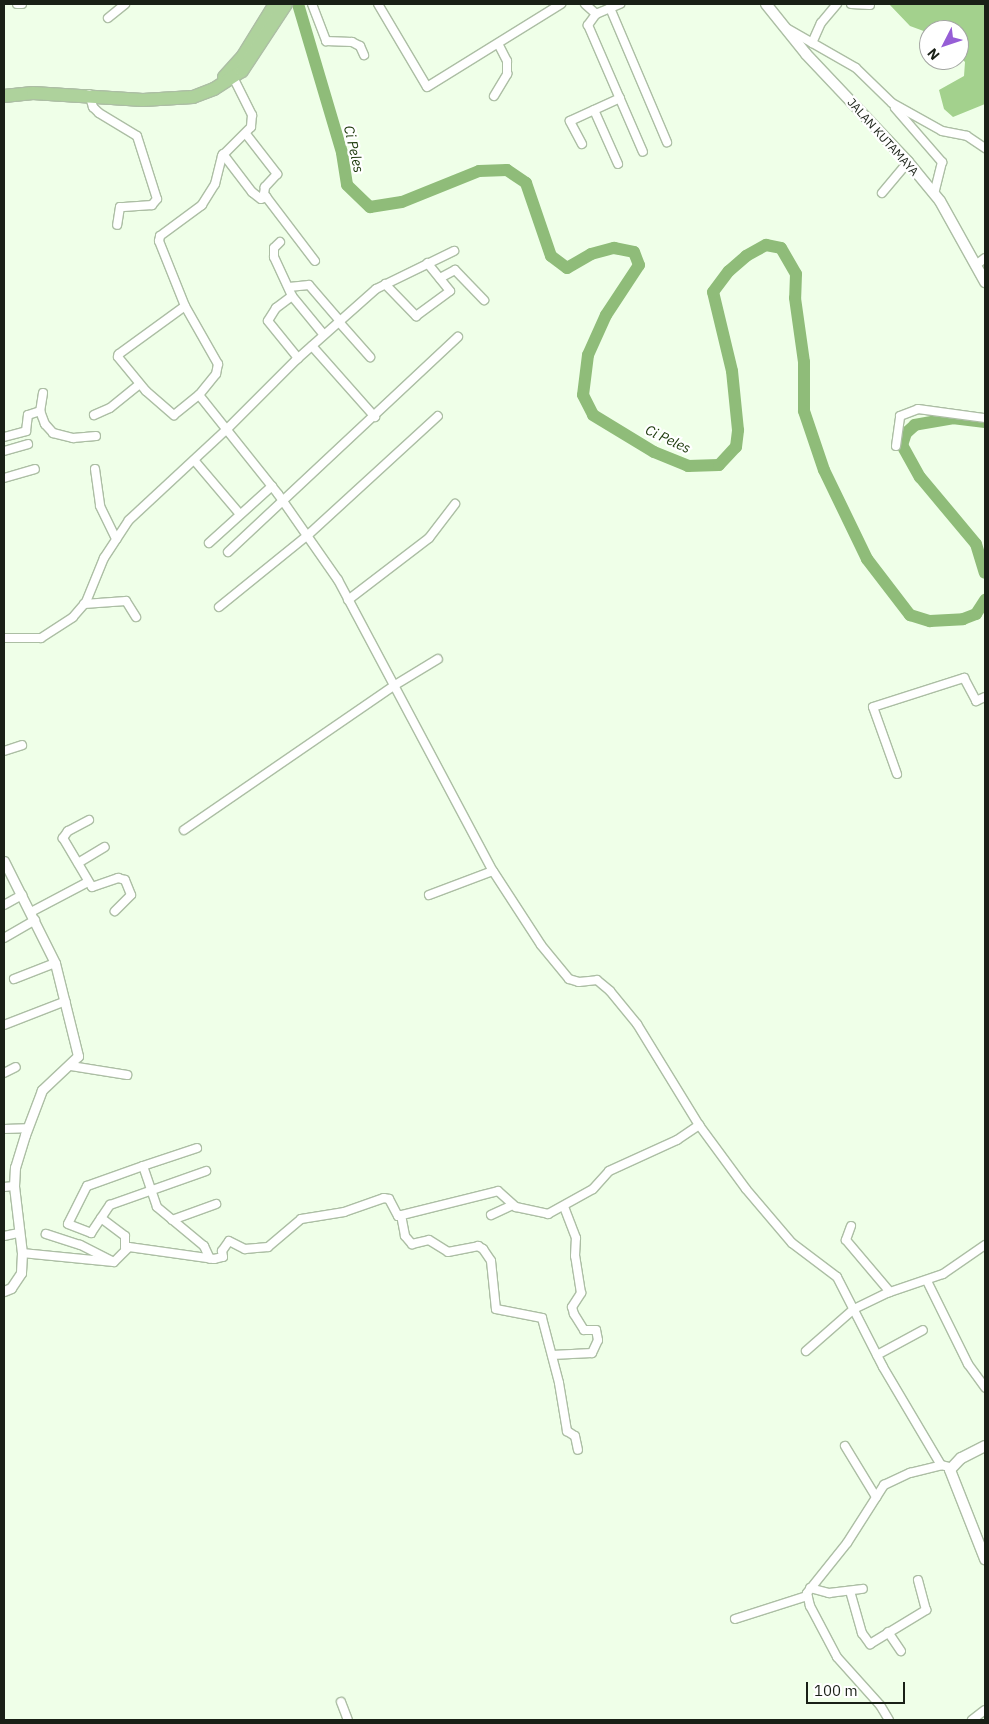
<!DOCTYPE html>
<html>
<head>
<meta charset="utf-8">
<style>
  body { margin:0 }
  #map { position:relative; width:989px; height:1724px; overflow:hidden; background:#efffe8; font-family:"IBM Plex Sans",sans-serif }
  div>[style] { position:absolute }
  [style*='--x'] { left:calc(var(--x)*1px); top:calc(var(--y)*1px); width:calc(var(--w)*1px); rotate:calc(var(--a)*1deg) }
  .forest>* { inset:0; background:#a3d18d }
  .river>* { height:12px; margin:-6px; padding:0 6px; transform-origin:6px; border-radius:6px; background:#8fbc79 }
  .roads { filter:drop-shadow(1px 0 #acbea4) drop-shadow(-1px 0 #acbea4) drop-shadow(0 1px #acbea4) drop-shadow(0 -1px #acbea4) }
  .minor>* { height:8px; margin:-4px; padding:0 4px; transform-origin:4px; border-radius:4px; background:#fff }
  .tertiary>* { height:9px; margin:-4.5px; padding:0 4.5px; transform-origin:4.5px; border-radius:4.5px; background:#fff }
  .secondary>* { height:10px; margin:-5px; padding:0 5px; transform-origin:5px; border-radius:5px; background:#fff }
  .trunk>* { height:12px; margin:-6px; padding:0 6px; transform-origin:6px; border-radius:6px; background:#aed29c }
  span { translate:-50% -50%; white-space:nowrap; text-align:center; line-height:1.15; -webkit-text-stroke:4.5px #fff; paint-order:stroke }
  .street-label { font-size:12px; color:#192016 }
  .water-label { font-size:14px; color:#1a3708; font-style:italic }
  .frame { position:absolute; inset:0; border:5px solid #192016; pointer-events:none }
  .north { position:absolute; left:919px; top:20px; width:50px; height:50px; box-sizing:border-box; background:#fff; border:1px solid #a3a6a2; border-radius:50%; rotate:229deg; font-size:14px; font-weight:700; line-height:20px; text-align:center; color:#192016 }
  .north::after { content:''; display:block; margin:auto; width:18px; height:22px; background:#965ed6; clip-path:polygon(50% 0,100% 100%,50% 72%,0 100%) }
  .scale { position:absolute; left:806px; top:1682px; width:99px; height:22px; box-sizing:border-box; border:2px solid #192016; border-top:0; padding-left:6px; font-size:15px; line-height:18px; white-space:nowrap; color:#192016; -webkit-text-stroke:4px #fff; paint-order:stroke }
</style>
</head>
<body>
<div id="map">
  <div class="forest">
    <i style="clip-path:polygon(889px 4px,985px 4px,985px 104px,953px 117px,944px 109px,939px 90px,964px 76px,965px 62px,959px 56px,959px 30px,929px 30px,929px 33px,910px 26px)"></i>
  </div>
  <div class="river">
    <i style="--x:298;--y:4;--w:155;--a:73.5"></i>
    <i style="--x:342;--y:153;--w:32;--a:81"></i>
    <i style="--x:347;--y:185;--w:32;--a:44"></i>
    <i style="--x:370;--y:207;--w:32;--a:-9"></i>
    <i style="--x:402;--y:202;--w:83;--a:-21.9"></i>
    <i style="--x:479;--y:171;--w:28;--a:-2"></i>
    <i style="--x:507;--y:170;--w:23;--a:34"></i>
    <i style="--x:526;--y:183;--w:77;--a:71.1"></i>
    <i style="--x:551;--y:256;--w:20;--a:37"></i>
    <i style="--x:567;--y:268;--w:28;--a:-30"></i>
    <i style="--x:591;--y:254;--w:24;--a:-15"></i>
    <i style="--x:614;--y:248;--w:20;--a:11"></i>
    <i style="--x:634;--y:252;--w:14;--a:69"></i>
    <i style="--x:639;--y:265;--w:60;--a:123.4"></i>
    <i style="--x:606;--y:315;--w:44;--a:114.2"></i>
    <i style="--x:588;--y:355;--w:40;--a:97.1"></i>
    <i style="--x:583;--y:395;--w:22;--a:63"></i>
    <i style="--x:593;--y:415;--w:71;--a:31.2"></i>
    <i style="--x:654;--y:452;--w:37;--a:22"></i>
    <i style="--x:688;--y:466;--w:31;--a:-2"></i>
    <i style="--x:719;--y:465;--w:25;--a:-47"></i>
    <i style="--x:736;--y:447;--w:17;--a:-83"></i>
    <i style="--x:738;--y:430;--w:59;--a:-95.8"></i>
    <i style="--x:732;--y:371;--w:81;--a:-103.5"></i>
    <i style="--x:713;--y:292;--w:26;--a:-53"></i>
    <i style="--x:729;--y:271;--w:23;--a:-41"></i>
    <i style="--x:746;--y:256;--w:23;--a:-29"></i>
    <i style="--x:766;--y:245;--w:15;--a:11"></i>
    <i style="--x:781;--y:248;--w:30;--a:60"></i>
    <i style="--x:796;--y:274;--w:24;--a:92"></i>
    <i style="--x:795;--y:298;--w:65;--a:82"></i>
    <i style="--x:804;--y:362;--w:49;--a:90"></i>
    <i style="--x:804;--y:411;--w:62;--a:71.3"></i>
    <i style="--x:824;--y:470;--w:99;--a:64.2"></i>
    <i style="--x:867;--y:559;--w:71;--a:52.5"></i>
    <i style="--x:910;--y:615;--w:21;--a:17"></i>
    <i style="--x:930;--y:621;--w:33;--a:-3"></i>
    <i style="--x:963;--y:619;--w:14;--a:-21"></i>
    <i style="--x:976;--y:614;--w:17;--a:-57"></i>
    <i style="--x:985;--y:422;--w:31;--a:-173"></i>
    <i style="--x:954;--y:418;--w:40;--a:170"></i>
    <i style="--x:915;--y:425;--w:12;--a:138"></i>
    <i style="--x:906;--y:433;--w:13;--a:108"></i>
    <i style="--x:902;--y:445;--w:37;--a:61"></i>
    <i style="--x:920;--y:477;--w:87;--a:50.1"></i>
    <i style="--x:976;--y:544;--w:30;--a:73"></i>
  </div>
  <div class="roads">
    <div class="minor">
      <i style="--x:17;--y:4;--w:5;--a:0"></i>
      <i style="--x:312;--y:4;--w:40;--a:69"></i>
      <i style="--x:326;--y:41;--w:26;--a:2"></i>
      <i style="--x:352;--y:42;--w:9;--a:27"></i>
      <i style="--x:360;--y:46;--w:10;--a:66"></i>
      <i style="--x:378;--y:4;--w:96;--a:59.4"></i>
      <i style="--x:427;--y:87;--w:158;--a:-31.8"></i>
      <i style="--x:585;--y:4;--w:15;--a:42"></i>
      <i style="--x:596;--y:14;--w:14;--a:126"></i>
      <i style="--x:588;--y:25;--w:138;--a:66.6"></i>
      <i style="--x:851;--y:4;--w:19;--a:3"></i>
      <i style="--x:610;--y:8;--w:11;--a:-22"></i>
      <i style="--x:596;--y:14;--w:15;--a:-23"></i>
      <i style="--x:610;--y:8;--w:146;--a:67"></i>
      <i style="--x:108;--y:18;--w:22;--a:-39"></i>
      <i style="--x:788;--y:29;--w:78;--a:29.8"></i>
      <i style="--x:856;--y:68;--w:50;--a:44.2"></i>
      <i style="--x:892;--y:103;--w:57;--a:29.2"></i>
      <i style="--x:942;--y:131;--w:25;--a:11"></i>
      <i style="--x:967;--y:136;--w:22;--a:34"></i>
      <i style="--x:812;--y:43;--w:22;--a:-66"></i>
      <i style="--x:821;--y:23;--w:25;--a:-50"></i>
      <i style="--x:232;--y:75;--w:45;--a:63.4"></i>
      <i style="--x:252;--y:115;--w:12;--a:95"></i>
      <i style="--x:251;--y:127;--w:41;--a:135"></i>
      <i style="--x:222;--y:156;--w:29;--a:104"></i>
      <i style="--x:215;--y:184;--w:25;--a:122"></i>
      <i style="--x:202;--y:205;--w:52;--a:143.6"></i>
      <i style="--x:160;--y:236;--w:5;--a:101"></i>
      <i style="--x:159;--y:241;--w:70;--a:68.2"></i>
      <i style="--x:185;--y:306;--w:67;--a:60.4"></i>
      <i style="--x:218;--y:364;--w:10;--a:101"></i>
      <i style="--x:216;--y:374;--w:27;--a:129"></i>
      <i style="--x:199;--y:395;--w:127;--a:51.4"></i>
      <i style="--x:278;--y:494;--w:105;--a:55.1"></i>
      <i style="--x:338;--y:580;--w:330;--a:62"></i>
      <i style="--x:493;--y:871;--w:88;--a:57"></i>
      <i style="--x:541;--y:945;--w:44;--a:50.5"></i>
      <i style="--x:569;--y:979;--w:10;--a:17"></i>
      <i style="--x:579;--y:982;--w:18;--a:-6"></i>
      <i style="--x:597;--y:980;--w:17;--a:40"></i>
      <i style="--x:610;--y:991;--w:43;--a:50.7"></i>
      <i style="--x:637;--y:1024;--w:119;--a:58.5"></i>
      <i style="--x:699;--y:1125;--w:79;--a:53.7"></i>
      <i style="--x:746;--y:1189;--w:71;--a:49.6"></i>
      <i style="--x:792;--y:1243;--w:56;--a:37.1"></i>
      <i style="--x:837;--y:1277;--w:101;--a:62.9"></i>
      <i style="--x:883;--y:1367;--w:114;--a:59.4"></i>
      <i style="--x:89;--y:94;--w:14;--a:73"></i>
      <i style="--x:93;--y:107;--w:8;--a:45"></i>
      <i style="--x:99;--y:113;--w:44;--a:31.2"></i>
      <i style="--x:137;--y:136;--w:66;--a:72.4"></i>
      <i style="--x:157;--y:199;--w:8;--a:130"></i>
      <i style="--x:152;--y:205;--w:32;--a:176"></i>
      <i style="--x:120;--y:207;--w:18;--a:99"></i>
      <i style="--x:494;--y:96;--w:26;--a:-59"></i>
      <i style="--x:507;--y:74;--w:13;--a:-90"></i>
      <i style="--x:507;--y:61;--w:18;--a:-117"></i>
      <i style="--x:895;--y:108;--w:72;--a:49"></i>
      <i style="--x:942;--y:162;--w:32;--a:104"></i>
      <i style="--x:594;--y:110;--w:59;--a:66"></i>
      <i style="--x:246;--y:134;--w:51;--a:52.2"></i>
      <i style="--x:277;--y:174;--w:18;--a:133"></i>
      <i style="--x:265;--y:187;--w:7;--a:98"></i>
      <i style="--x:264;--y:194;--w:84;--a:52.7"></i>
      <i style="--x:582;--y:144;--w:26;--a:-118"></i>
      <i style="--x:570;--y:121;--w:55;--a:-24.7"></i>
      <i style="--x:223;--y:154;--w:48;--a:52.7"></i>
      <i style="--x:252;--y:192;--w:11;--a:38"></i>
      <i style="--x:261;--y:199;--w:6;--a:-18"></i>
      <i style="--x:882;--y:193;--w:40;--a:-50"></i>
      <i style="--x:280;--y:242;--w:8;--a:135"></i>
      <i style="--x:274;--y:248;--w:9;--a:90"></i>
      <i style="--x:274;--y:257;--w:43;--a:65.2"></i>
      <i style="--x:292;--y:296;--w:50;--a:50.6"></i>
      <i style="--x:976;--y:265;--w:11;--a:-38"></i>
      <i style="--x:440;--y:278;--w:17;--a:-28"></i>
      <i style="--x:455;--y:270;--w:42;--a:46"></i>
      <i style="--x:385;--y:284;--w:45;--a:45.9"></i>
      <i style="--x:416;--y:316;--w:42;--a:-36.3"></i>
      <i style="--x:450;--y:291;--w:36;--a:-129"></i>
      <i style="--x:289;--y:287;--w:20;--a:-6"></i>
      <i style="--x:309;--y:285;--w:48;--a:49.3"></i>
      <i style="--x:292;--y:296;--w:20;--a:143"></i>
      <i style="--x:276;--y:308;--w:15;--a:122"></i>
      <i style="--x:268;--y:321;--w:48;--a:51"></i>
      <i style="--x:185;--y:306;--w:82;--a:144"></i>
      <i style="--x:119;--y:354;--w:3;--a:108"></i>
      <i style="--x:118;--y:357;--w:44;--a:50.5"></i>
      <i style="--x:146;--y:391;--w:37;--a:41"></i>
      <i style="--x:174;--y:415;--w:32;--a:-39"></i>
      <i style="--x:339;--y:322;--w:47;--a:48.5"></i>
      <i style="--x:312;--y:346;--w:95;--a:48.4"></i>
      <i style="--x:43;--y:393;--w:18;--a:99"></i>
      <i style="--x:40;--y:411;--w:14;--a:69"></i>
      <i style="--x:45;--y:424;--w:12;--a:48"></i>
      <i style="--x:53;--y:433;--w:21;--a:14"></i>
      <i style="--x:73;--y:438;--w:23;--a:-5"></i>
      <i style="--x:94;--y:415;--w:17;--a:-24"></i>
      <i style="--x:110;--y:408;--w:38;--a:-39"></i>
      <i style="--x:4;--y:437;--w:23;--a:-15"></i>
      <i style="--x:26;--y:431;--w:16;--a:-83"></i>
      <i style="--x:28;--y:415;--w:13;--a:-18"></i>
      <i style="--x:896;--y:446;--w:30;--a:-82"></i>
      <i style="--x:900;--y:416;--w:19;--a:-21"></i>
      <i style="--x:918;--y:409;--w:68;--a:7.7"></i>
      <i style="--x:4;--y:451;--w:25;--a:-16"></i>
      <i style="--x:194;--y:460;--w:70;--a:49.7"></i>
      <i style="--x:95;--y:469;--w:37;--a:82"></i>
      <i style="--x:100;--y:506;--w:37;--a:64"></i>
      <i style="--x:4;--y:478;--w:32;--a:-16"></i>
      <i style="--x:209;--y:543;--w:85;--a:-42.1"></i>
      <i style="--x:228;--y:552;--w:315;--a:-43.1"></i>
      <i style="--x:348;--y:600;--w:102;--a:-37.4"></i>
      <i style="--x:429;--y:538;--w:43;--a:-52.6"></i>
      <i style="--x:84;--y:604;--w:42;--a:-4.1"></i>
      <i style="--x:126;--y:601;--w:19;--a:58"></i>
      <i style="--x:219;--y:607;--w:114;--a:-39"></i>
      <i style="--x:308;--y:535;--w:176;--a:-42.5"></i>
      <i style="--x:4;--y:638;--w:37;--a:0"></i>
      <i style="--x:41;--y:638;--w:38;--a:-33"></i>
      <i style="--x:73;--y:617;--w:20;--a:-49"></i>
      <i style="--x:86;--y:602;--w:48;--a:-67.8"></i>
      <i style="--x:104;--y:558;--w:45;--a:-56.7"></i>
      <i style="--x:129;--y:520;--w:134;--a:-42.9"></i>
      <i style="--x:227;--y:429;--w:98;--a:-45"></i>
      <i style="--x:296;--y:360;--w:107;--a:-41.6"></i>
      <i style="--x:376;--y:289;--w:87;--a:-26"></i>
      <i style="--x:4;--y:751;--w:19;--a:-18"></i>
      <i style="--x:897;--y:774;--w:71;--a:-109.7"></i>
      <i style="--x:873;--y:707;--w:96;--a:-17.7"></i>
      <i style="--x:964;--y:678;--w:26;--a:62"></i>
      <i style="--x:976;--y:701;--w:10;--a:-24"></i>
      <i style="--x:89;--y:820;--w:24;--a:152"></i>
      <i style="--x:68;--y:831;--w:9;--a:126"></i>
      <i style="--x:63;--y:838;--w:57;--a:59.4"></i>
      <i style="--x:92;--y:887;--w:28;--a:-19"></i>
      <i style="--x:118;--y:878;--w:7;--a:16"></i>
      <i style="--x:125;--y:880;--w:16;--a:68"></i>
      <i style="--x:131;--y:895;--w:23;--a:135"></i>
      <i style="--x:184;--y:830;--w:256;--a:-34.5"></i>
      <i style="--x:395;--y:685;--w:50;--a:-31.2"></i>
      <i style="--x:78;--y:863;--w:31;--a:-31"></i>
      <i style="--x:429;--y:895;--w:68;--a:-20.6"></i>
      <i style="--x:4;--y:905;--w:21;--a:-29"></i>
      <i style="--x:31;--y:912;--w:64;--a:-27.8"></i>
      <i style="--x:4;--y:938;--w:36;--a:-30"></i>
      <i style="--x:14;--y:979;--w:44;--a:-21.3"></i>
      <i style="--x:4;--y:1025;--w:66;--a:-21.2"></i>
      <i style="--x:71;--y:1066;--w:57;--a:9.1"></i>
      <i style="--x:4;--y:1073;--w:13;--a:-27"></i>
      <i style="--x:4;--y:1129;--w:23;--a:-2"></i>
      <i style="--x:197;--y:1148;--w:57;--a:161.6"></i>
      <i style="--x:143;--y:1166;--w:43;--a:71.1"></i>
      <i style="--x:157;--y:1207;--w:61;--a:39.7"></i>
      <i style="--x:204;--y:1246;--w:14;--a:65"></i>
      <i style="--x:143;--y:1166;--w:59;--a:160.3"></i>
      <i style="--x:87;--y:1186;--w:42;--a:116.6"></i>
      <i style="--x:68;--y:1224;--w:25;--a:21"></i>
      <i style="--x:91;--y:1233;--w:34;--a:-56"></i>
      <i style="--x:110;--y:1205;--w:102;--a:-19.5"></i>
      <i style="--x:4;--y:1187;--w:10;--a:-6"></i>
      <i style="--x:401;--y:1215;--w:21;--a:79"></i>
      <i style="--x:405;--y:1236;--w:11;--a:49"></i>
      <i style="--x:412;--y:1244;--w:17;--a:-13"></i>
      <i style="--x:429;--y:1240;--w:22;--a:32"></i>
      <i style="--x:448;--y:1252;--w:31;--a:-11"></i>
      <i style="--x:478;--y:1246;--w:6;--a:31"></i>
      <i style="--x:483;--y:1249;--w:14;--a:56"></i>
      <i style="--x:491;--y:1261;--w:48;--a:84.1"></i>
      <i style="--x:496;--y:1309;--w:47;--a:11.1"></i>
      <i style="--x:542;--y:1318;--w:67;--a:75.3"></i>
      <i style="--x:559;--y:1383;--w:49;--a:80.5"></i>
      <i style="--x:567;--y:1431;--w:9;--a:32"></i>
      <i style="--x:575;--y:1436;--w:14;--a:78"></i>
      <i style="--x:491;--y:1215;--w:23;--a:-25"></i>
      <i style="--x:101;--y:1218;--w:30;--a:37"></i>
      <i style="--x:125;--y:1236;--w:12;--a:90"></i>
      <i style="--x:172;--y:1220;--w:47;--a:-20"></i>
      <i style="--x:851;--y:1226;--w:15;--a:110"></i>
      <i style="--x:846;--y:1240;--w:68;--a:49.8"></i>
      <i style="--x:4;--y:1236;--w:14;--a:-12"></i>
      <i style="--x:22;--y:1253;--w:92;--a:5.6"></i>
      <i style="--x:114;--y:1262;--w:38;--a:-153"></i>
      <i style="--x:80;--y:1245;--w:36;--a:-162"></i>
      <i style="--x:114;--y:1262;--w:21;--a:-45"></i>
      <i style="--x:129;--y:1247;--w:86;--a:8"></i>
      <i style="--x:214;--y:1259;--w:9;--a:-13"></i>
      <i style="--x:223;--y:1257;--w:6;--a:-99"></i>
      <i style="--x:222;--y:1251;--w:12;--a:-55"></i>
      <i style="--x:229;--y:1241;--w:18;--a:27"></i>
      <i style="--x:245;--y:1249;--w:23;--a:-5"></i>
      <i style="--x:268;--y:1247;--w:43;--a:-40.3"></i>
      <i style="--x:301;--y:1219;--w:44;--a:-9.2"></i>
      <i style="--x:344;--y:1212;--w:42;--a:-19.3"></i>
      <i style="--x:384;--y:1198;--w:5;--a:11"></i>
      <i style="--x:389;--y:1199;--w:19;--a:62"></i>
      <i style="--x:398;--y:1216;--w:103;--a:-14"></i>
      <i style="--x:498;--y:1191;--w:24;--a:42"></i>
      <i style="--x:516;--y:1207;--w:33;--a:12"></i>
      <i style="--x:548;--y:1214;--w:51;--a:-29.1"></i>
      <i style="--x:593;--y:1189;--w:24;--a:-48"></i>
      <i style="--x:609;--y:1171;--w:75;--a:-24.5"></i>
      <i style="--x:677;--y:1140;--w:27;--a:-34"></i>
      <i style="--x:927;--y:1281;--w:93;--a:63.7"></i>
      <i style="--x:968;--y:1364;--w:29;--a:54"></i>
      <i style="--x:806;--y:1351;--w:64;--a:-41.2"></i>
      <i style="--x:854;--y:1309;--w:37;--a:-26"></i>
      <i style="--x:887;--y:1293;--w:59;--a:-18.7"></i>
      <i style="--x:943;--y:1274;--w:51;--a:-34.6"></i>
      <i style="--x:552;--y:1355;--w:40;--a:-2.9"></i>
      <i style="--x:592;--y:1353;--w:14;--a:-65"></i>
      <i style="--x:598;--y:1340;--w:10;--a:-101"></i>
      <i style="--x:596;--y:1330;--w:12;--a:180"></i>
      <i style="--x:584;--y:1330;--w:19;--a:-122"></i>
      <i style="--x:574;--y:1314;--w:7;--a:-106"></i>
      <i style="--x:572;--y:1307;--w:17;--a:-57"></i>
      <i style="--x:581;--y:1293;--w:37;--a:-99"></i>
      <i style="--x:575;--y:1256;--w:18;--a:-87"></i>
      <i style="--x:576;--y:1238;--w:34;--a:-111"></i>
      <i style="--x:877;--y:1355;--w:52;--a:-28.5"></i>
      <i style="--x:845;--y:1446;--w:60;--a:58.7"></i>
      <i style="--x:810;--y:1588;--w:20;--a:15"></i>
      <i style="--x:829;--y:1593;--w:34;--a:-7"></i>
      <i style="--x:850;--y:1591;--w:44;--a:74.1"></i>
      <i style="--x:862;--y:1633;--w:14;--a:54"></i>
      <i style="--x:870;--y:1644;--w:66;--a:-31.3"></i>
      <i style="--x:926;--y:1610;--w:31;--a:-105"></i>
      <i style="--x:735;--y:1619;--w:76;--a:-17.7"></i>
      <i style="--x:888;--y:1632;--w:23;--a:56"></i>
      <i style="--x:341;--y:1702;--w:19;--a:69"></i>
      <i style="--x:889;--y:1720;--w:17;--a:-121"></i>
      <i style="--x:880;--y:1705;--w:64;--a:-131.9"></i>
      <i style="--x:837;--y:1657;--w:58;--a:-117.9"></i>
      <i style="--x:810;--y:1606;--w:13;--a:-103"></i>
      <i style="--x:807;--y:1593;--w:64;--a:-51.3"></i>
      <i style="--x:847;--y:1543;--w:69;--a:-57.5"></i>
      <i style="--x:884;--y:1485;--w:29;--a:-25"></i>
      <i style="--x:910;--y:1473;--w:32;--a:-14"></i>
      <i style="--x:941;--y:1465;--w:9;--a:13"></i>
      <i style="--x:972;--y:1720;--w:16;--a:-38"></i>
    </div>
    <div class="tertiary">
      <i style="--x:4;--y:861;--w:114;--a:63.4"></i>
      <i style="--x:55;--y:963;--w:96;--a:76.1"></i>
      <i style="--x:78;--y:1056;--w:50;--a:136.6"></i>
      <i style="--x:42;--y:1090;--w:48;--a:110.7"></i>
      <i style="--x:25;--y:1135;--w:34;--a:107"></i>
      <i style="--x:15;--y:1167;--w:19;--a:93"></i>
      <i style="--x:14;--y:1186;--w:67;--a:83.2"></i>
      <i style="--x:22;--y:1253;--w:20;--a:93"></i>
      <i style="--x:21;--y:1273;--w:18;--a:124"></i>
      <i style="--x:11;--y:1288;--w:8;--a:157"></i>
    </div>
    <div class="secondary">
      <i style="--x:766;--y:4;--w:64;--a:51.3"></i>
      <i style="--x:806;--y:54;--w:149;--a:46.6"></i>
      <i style="--x:908;--y:162;--w:50;--a:50.6"></i>
      <i style="--x:940;--y:201;--w:93;--a:60.9"></i>
      <i style="--x:985;--y:1446;--w:27;--a:153"></i>
      <i style="--x:961;--y:1458;--w:16;--a:133"></i>
      <i style="--x:950;--y:1470;--w:96;--a:68.5"></i>
    </div>
    <div class="trunk">
      <i style="--x:224;--y:77;--w:28;--a:-48"></i>
      <i style="--x:243;--y:56;--w:61;--a:-58.4"></i>
      <i style="--x:4;--y:96;--w:29;--a:-6"></i>
      <i style="--x:33;--y:93;--w:110;--a:3.6"></i>
      <i style="--x:143;--y:100;--w:50;--a:-3.4"></i>
      <i style="--x:193;--y:97;--w:22;--a:-21"></i>
      <i style="--x:214;--y:89;--w:33;--a:-33"></i>
      <i style="--x:242;--y:71;--w:80;--a:-56.7"></i>
    </div>
  </div>
  <div class="street-label">
    <span style="left:883px;top:137px;rotate:48deg">JALAN KUTAMAYA</span>
  </div>
  <div class="water-label">
    <span style="left:354px;top:149px;rotate:77deg">Ci Peles</span>
    <span style="left:668px;top:439px;rotate:25deg">Ci Peles</span>
  </div>
  <div class="frame"></div>
  <div class="north">N</div>
  <div class="scale">100 m</div>
</div>
</body>
</html>
